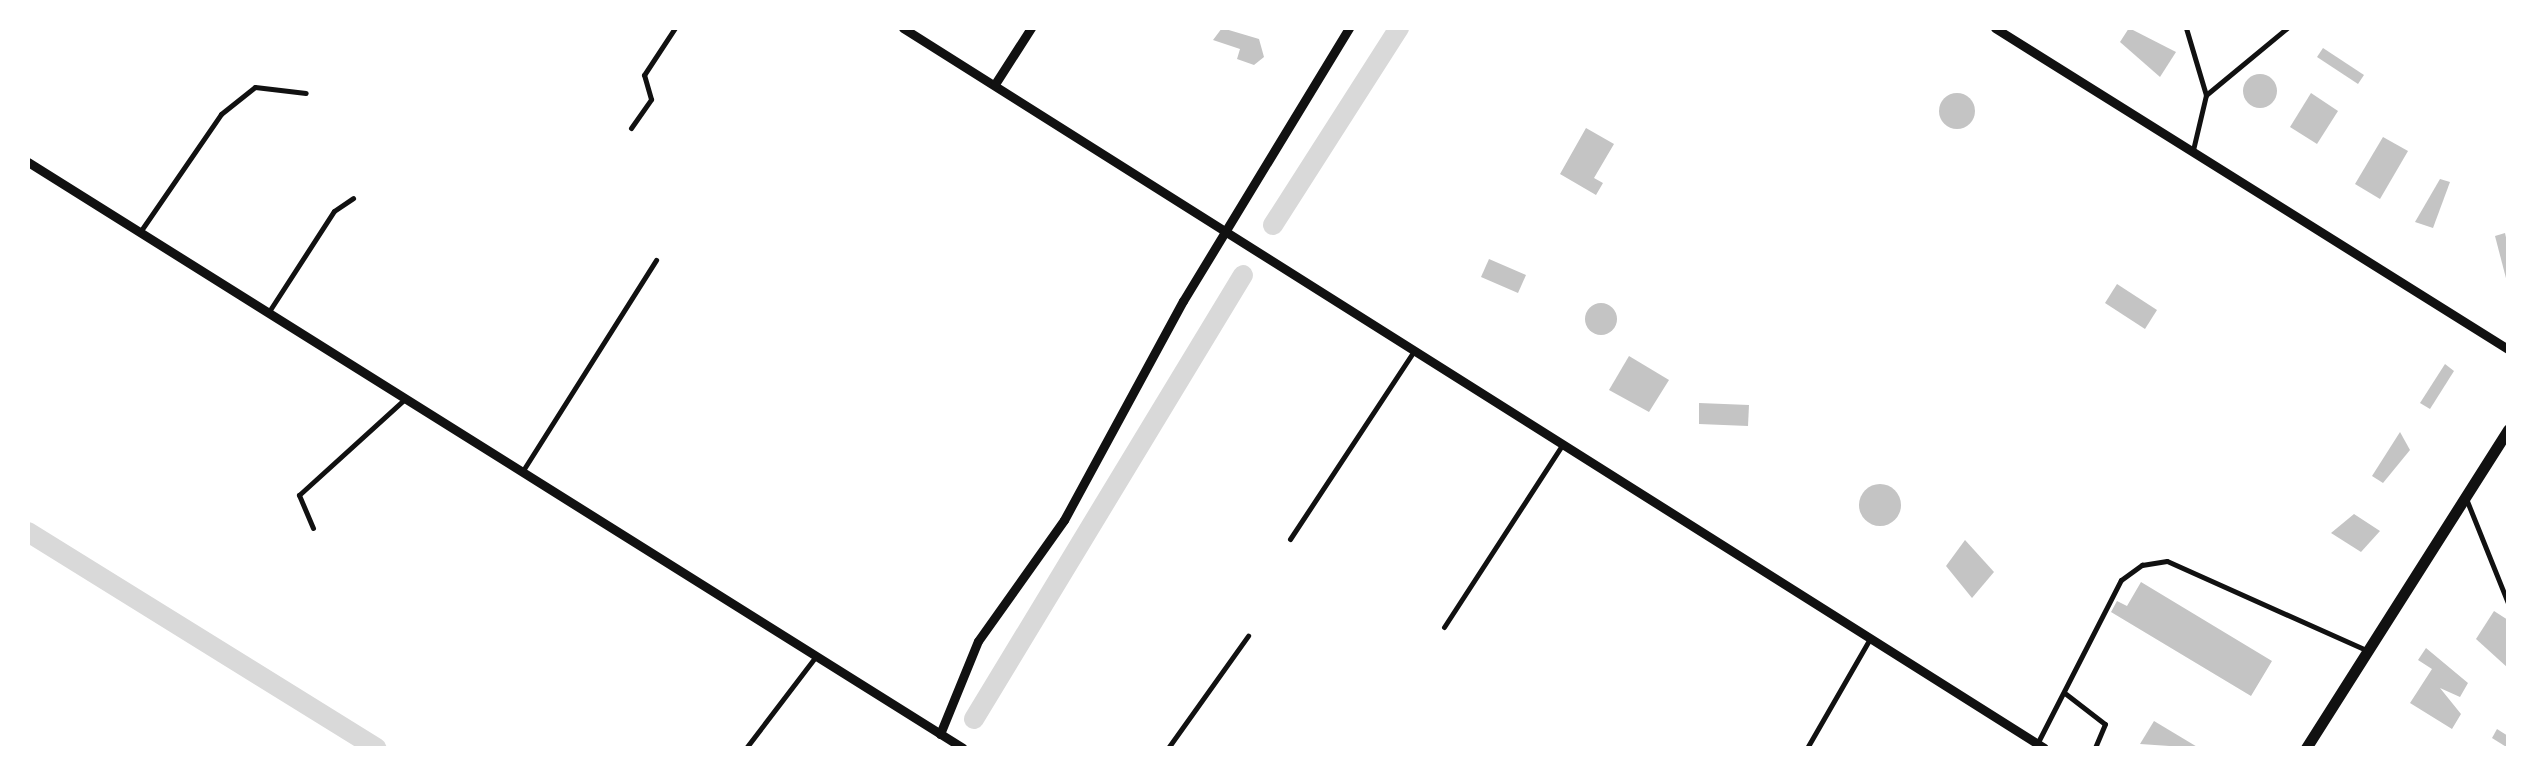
<!DOCTYPE html>
<html>
<head>
<meta charset="utf-8">
<style>
  body { margin:0 }
  #map { position:relative; width:2536px; height:776px; overflow:hidden; background:#fff; font-family:Quicksand,sans-serif }
  div>[style] { position:absolute }
  [style*='--x'] { left:calc(var(--x)*1px); top:calc(var(--y)*1px); width:calc(var(--w)*1px); rotate:calc(var(--a)*1deg) }
  .canal>* { height:20px; margin:-10px; padding:0 10px; transform-origin:10px; border-radius:10px; background:#d9d9d9 }
  .building>* { inset:0; background:#c4c4c4 }
  .round { border-radius:50% }
  .service>* { height:5px; margin:-2.5px; padding:0 2.5px; transform-origin:2.5px; border-radius:2.5px; background:#111 }
  .minor>* { height:9px; margin:-4.5px; padding:0 4.5px; transform-origin:4.5px; border-radius:4.5px; background:#111 }
  .tertiary>* { height:11px; margin:-5.5px; padding:0 5.5px; transform-origin:5.5px; border-radius:5.5px; background:#111 }
  span { translate:-50% -50%; white-space:nowrap; text-align:center; line-height:1.15; -webkit-text-stroke:8px #fff; paint-order:stroke }
  .frame { position:absolute; inset:0; border:30px solid #fff; pointer-events:none }
</style>
</head>
<body>
<div id="map">
  <div class="canal">
    <i style="--x:1273;--y:225;--w:234;--a:-57.4"></i>
    <i style="--x:28;--y:532;--w:410;--a:31.8"></i>
    <i style="--x:974;--y:719;--w:519;--a:-58.79"></i>
  </div>
  <div class="building">
    <i style="clip-path:polygon(1222px 28px,1259px 39px,1264px 57px,1254px 65px,1237px 59px,1240px 49px,1213px 40px)"></i>
    <i style="clip-path:polygon(2129px 28px,2176px 52px,2160px 77px,2120px 42px)"></i>
    <i style="clip-path:polygon(2323px 48px,2364px 75px,2358px 84px,2317px 57px)"></i>
    <i class="round" style="left:2243px;top:74px;width:34px;height:34px"></i>
    <i style="clip-path:polygon(2311px 93px,2338px 111px,2317px 144px,2290px 127px)"></i>
    <i class="round" style="left:1939px;top:93px;width:36px;height:36px"></i>
    <i style="clip-path:polygon(1586px 128px,1614px 144px,1594px 178px,1603px 183px,1596px 195px,1560px 174px)"></i>
    <i style="clip-path:polygon(2383px 137px,2408px 151px,2380px 199px,2355px 184px)"></i>
    <i style="clip-path:polygon(2440px 179px,2450px 182px,2433px 228px,2415px 222px)"></i>
    <i style="clip-path:polygon(2505px 233px,2508px 246px,2507px 282px,2495px 236px)"></i>
    <i style="clip-path:polygon(1489px 259px,1526px 275px,1518px 293px,1481px 277px)"></i>
    <i style="clip-path:polygon(2117px 284px,2157px 310px,2145px 329px,2105px 303px)"></i>
    <i class="round" style="left:1585px;top:303px;width:32px;height:32px"></i>
    <i style="clip-path:polygon(1629px 356px,1669px 380px,1649px 412px,1609px 390px)"></i>
    <i style="clip-path:polygon(2445px 364px,2454px 371px,2430px 409px,2420px 403px)"></i>
    <i style="clip-path:polygon(1699px 403px,1749px 405px,1748px 426px,1699px 424px)"></i>
    <i style="clip-path:polygon(2400px 432px,2410px 450px,2383px 483px,2372px 476px)"></i>
    <i class="round" style="left:1859px;top:484px;width:42px;height:42px"></i>
    <i style="clip-path:polygon(2354px 514px,2380px 531px,2361px 552px,2331px 533px)"></i>
    <i style="clip-path:polygon(1965px 540px,1994px 572px,1972px 598px,1946px 566px)"></i>
    <i style="clip-path:polygon(2141px 582px,2272px 661px,2251px 696px,2111px 612px,2117px 601px,2127px 606px)"></i>
    <i style="clip-path:polygon(2494px 611px,2508px 620px,2508px 668px,2476px 639px)"></i>
    <i style="clip-path:polygon(2426px 648px,2468px 683px,2460px 697px,2440px 688px,2461px 714px,2452px 729px,2410px 703px,2432px 669px,2418px 660px)"></i>
    <i style="clip-path:polygon(2154px 721px,2199px 748px,2140px 744px)"></i>
    <i style="clip-path:polygon(2497px 729px,2508px 736px,2508px 748px,2492px 738px)"></i>
  </div>
  <div class="service">
    <i style="--x:2186;--y:28;--w:70;--a:73.4"></i>
    <i style="--x:631;--y:128;--w:35;--a:-55"></i>
    <i style="--x:651;--y:99;--w:25;--a:-106"></i>
    <i style="--x:644;--y:75;--w:56;--a:-56.6"></i>
    <i style="--x:2193;--y:150;--w:57;--a:-76.7"></i>
    <i style="--x:2206;--y:95;--w:105;--a:-39.6"></i>
    <i style="--x:140;--y:232;--w:143;--a:-55.5"></i>
    <i style="--x:221;--y:114;--w:43;--a:-38.5"></i>
    <i style="--x:255;--y:87;--w:51;--a:6.7"></i>
    <i style="--x:268;--y:313;--w:121;--a:-57.1"></i>
    <i style="--x:334;--y:211;--w:23;--a:-34"></i>
    <i style="--x:522;--y:472;--w:251;--a:-57.7"></i>
    <i style="--x:2467;--y:501;--w:110;--a:68.1"></i>
    <i style="--x:313;--y:528;--w:36;--a:-113"></i>
    <i style="--x:299;--y:495;--w:143;--a:-42.2"></i>
    <i style="--x:1290;--y:539;--w:225;--a:-56.6"></i>
    <i style="--x:1444;--y:627;--w:218;--a:-57"></i>
    <i style="--x:2066;--y:694;--w:49;--a:37.6"></i>
    <i style="--x:2105;--y:724;--w:26;--a:113"></i>
    <i style="--x:2037;--y:744;--w:184;--a:-62.9"></i>
    <i style="--x:2121;--y:580;--w:26;--a:-36"></i>
    <i style="--x:2142;--y:565;--w:25;--a:-9"></i>
    <i style="--x:2167;--y:561;--w:220;--a:24.1"></i>
    <i style="--x:746;--y:748;--w:116;--a:-52.7"></i>
    <i style="--x:1168;--y:748;--w:138;--a:-54.5"></i>
    <i style="--x:1807;--y:748;--w:125;--a:-60.1"></i>
  </div>
  <div class="minor">
    <i style="--x:903;--y:28;--w:1349;--a:32.25"></i>
    <i style="--x:1995;--y:28;--w:605;--a:32.04"></i>
    <i style="--x:995;--y:84;--w:67;--a:-57.3"></i>
    <i style="--x:28;--y:162;--w:1103;--a:32.08"></i>
    <i style="--x:940;--y:734;--w:100;--a:-67.8"></i>
    <i style="--x:978;--y:641;--w:148;--a:-54.6"></i>
    <i style="--x:1064;--y:520;--w:249;--a:-61.5"></i>
    <i style="--x:1183;--y:301;--w:320;--a:-58.7"></i>
  </div>
  <div class="tertiary">
    <i style="--x:2306;--y:748;--w:377;--a:-57.6"></i>
  </div>
  <div class="frame"></div>
</div>
</body>
</html>
